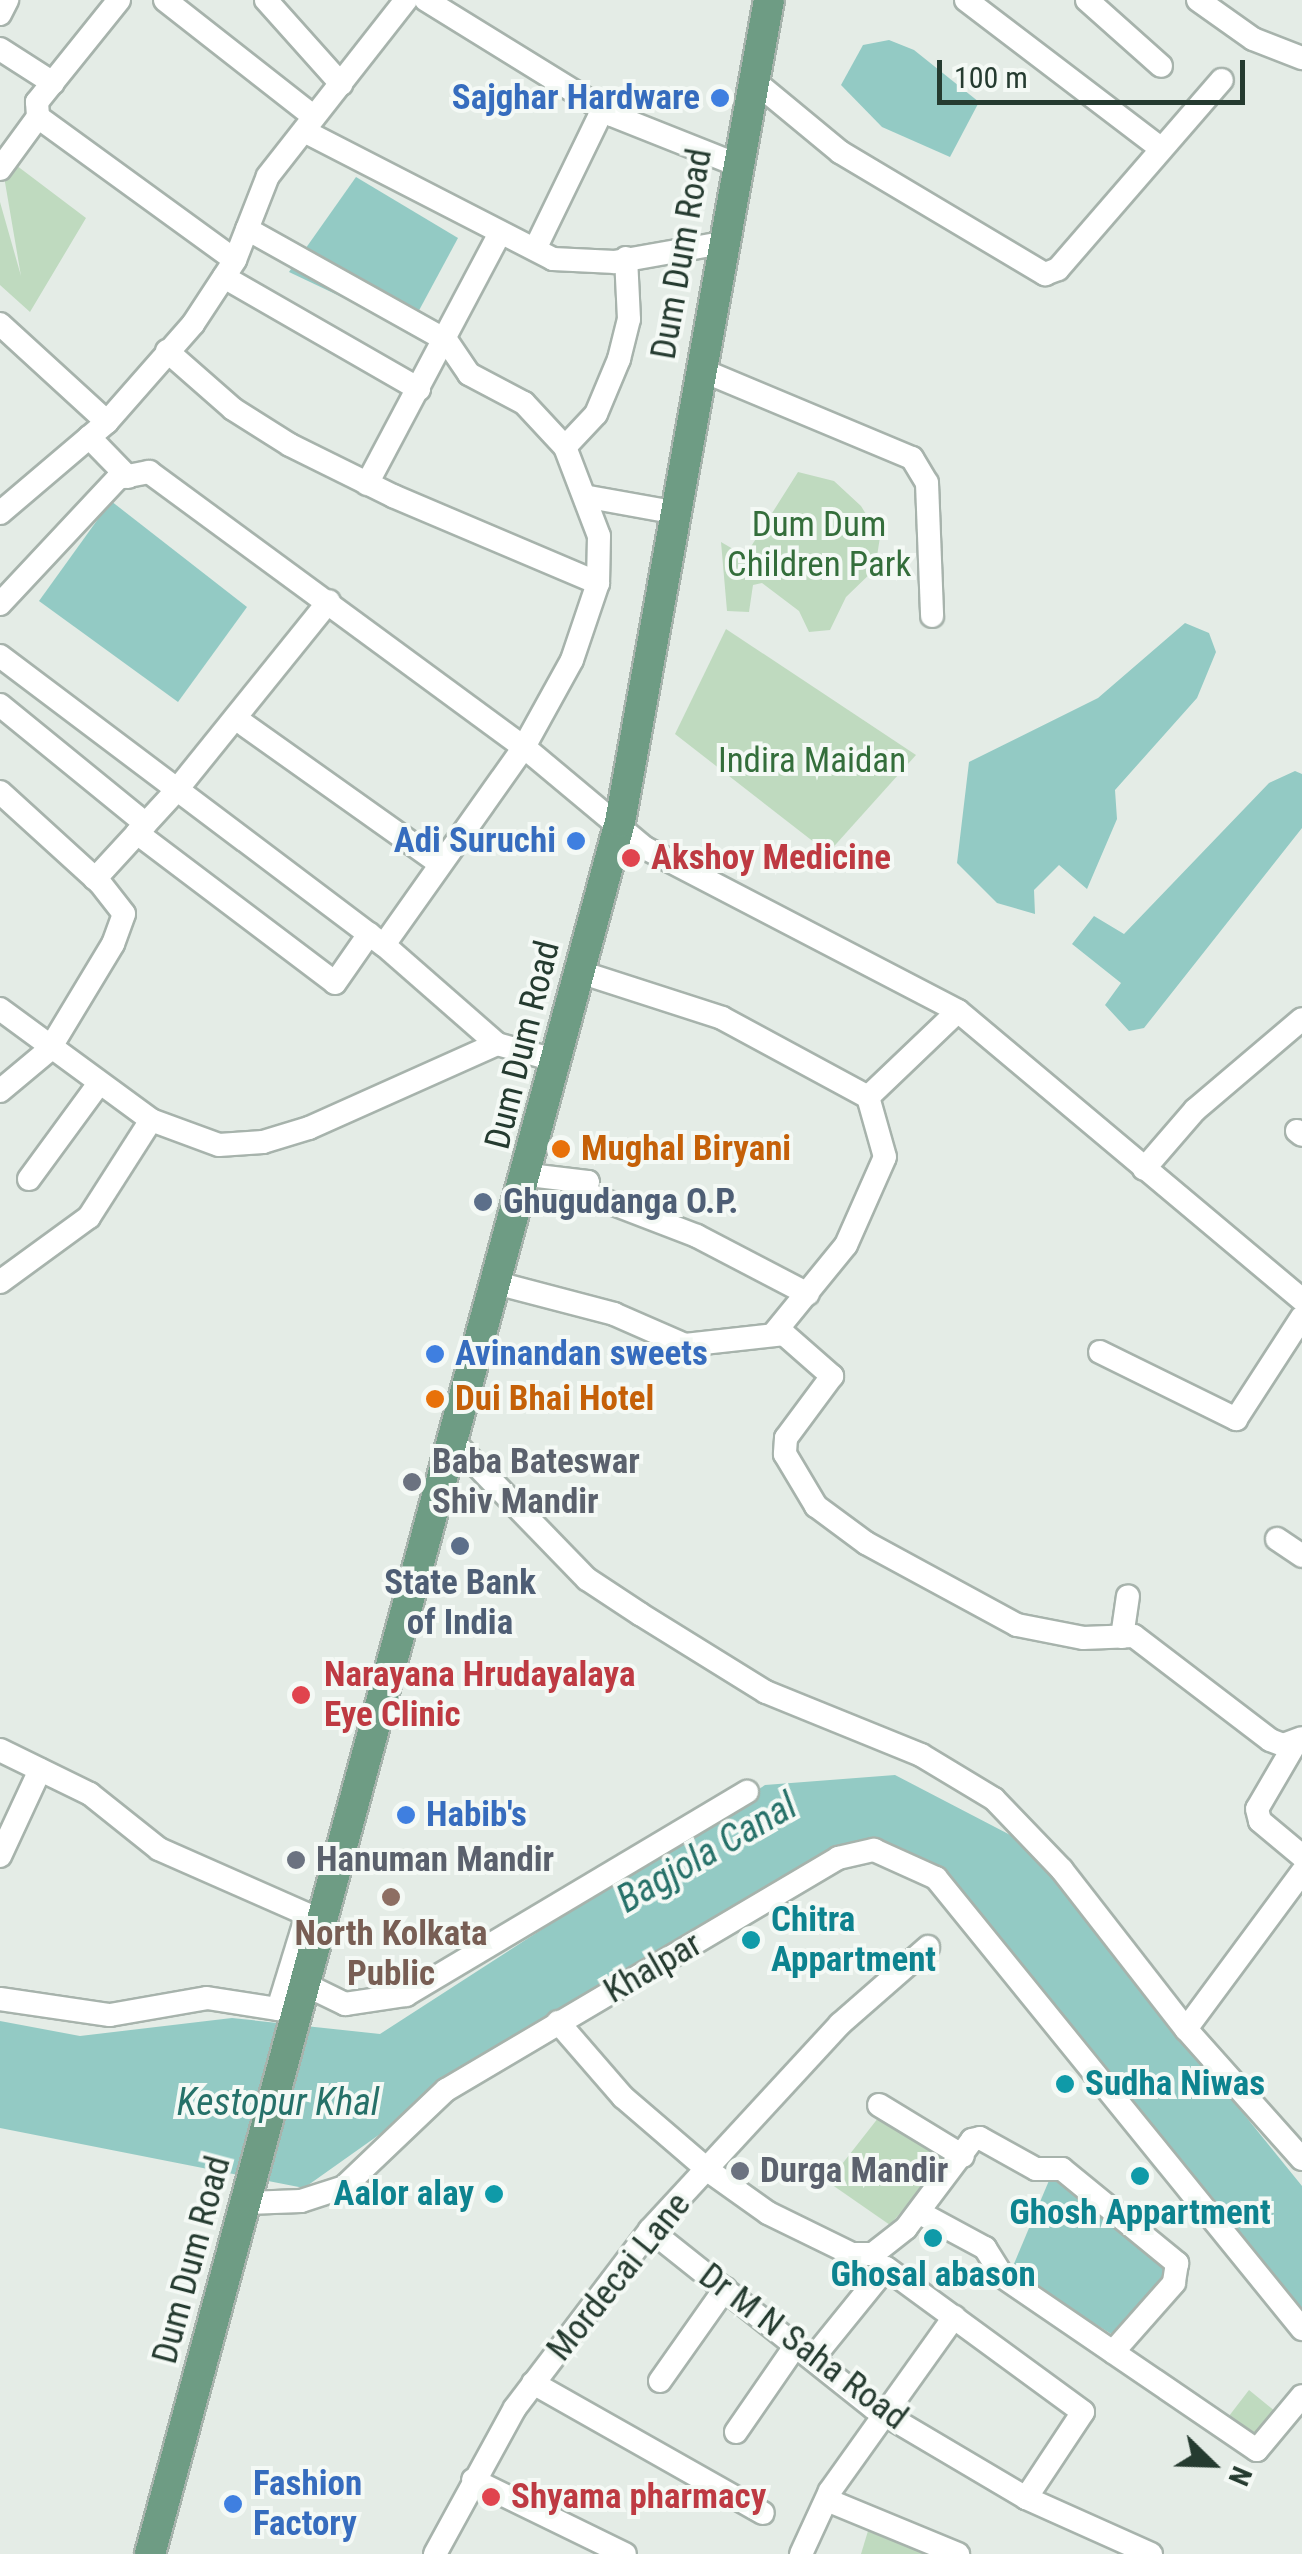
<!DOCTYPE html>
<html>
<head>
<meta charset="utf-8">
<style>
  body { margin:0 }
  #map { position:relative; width:1302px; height:2554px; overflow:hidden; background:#e4ece6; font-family:"Roboto Condensed",sans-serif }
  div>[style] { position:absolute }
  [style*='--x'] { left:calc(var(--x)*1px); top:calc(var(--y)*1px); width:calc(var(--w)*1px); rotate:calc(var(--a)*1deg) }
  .green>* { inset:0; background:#bfdabf }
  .water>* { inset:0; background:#93cac4 }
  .roads { filter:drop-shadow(2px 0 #a7b3ac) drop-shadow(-2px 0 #a7b3ac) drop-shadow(0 2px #a7b3ac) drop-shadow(0 -2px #a7b3ac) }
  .street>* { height:22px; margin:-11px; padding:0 11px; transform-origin:11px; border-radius:11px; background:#fff }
  .primary>* { height:30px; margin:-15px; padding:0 15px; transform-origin:15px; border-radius:15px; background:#6e9c84 }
  .dots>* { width:28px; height:28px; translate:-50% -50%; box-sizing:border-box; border:5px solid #f4f9f5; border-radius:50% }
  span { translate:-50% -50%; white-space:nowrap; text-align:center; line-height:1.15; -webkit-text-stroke:8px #f4f9f5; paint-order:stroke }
  .shop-label { font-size:35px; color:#366cbe; font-weight:700 }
  .right { translate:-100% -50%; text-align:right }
  .left { translate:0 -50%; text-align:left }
  .street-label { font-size:35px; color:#253b30 }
  .park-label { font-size:35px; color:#346e3b }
  .health-label { font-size:35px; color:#be3a42; font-weight:700 }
  .food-label { font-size:35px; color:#c56008; font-weight:700 }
  .service-label { font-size:35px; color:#4e5e75; font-weight:700 }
  .worship-label { font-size:35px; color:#5b616d; font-weight:700 }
  .culture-label { font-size:35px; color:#0d838f; font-weight:700 }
  .education-label { font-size:35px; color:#785e54; font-weight:700 }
  .water-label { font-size:38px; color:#267169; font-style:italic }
  .north { position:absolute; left:1162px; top:2414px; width:100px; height:100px; -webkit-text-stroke:8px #f4f9f5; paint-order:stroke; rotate:113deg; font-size:28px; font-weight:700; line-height:40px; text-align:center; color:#253b30 }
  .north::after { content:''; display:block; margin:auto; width:35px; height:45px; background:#253b30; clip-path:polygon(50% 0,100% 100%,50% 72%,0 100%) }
  .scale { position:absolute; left:937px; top:60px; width:308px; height:45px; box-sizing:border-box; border:5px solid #253b30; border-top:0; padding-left:12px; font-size:30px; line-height:35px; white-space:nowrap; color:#253b30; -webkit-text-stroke:8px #f4f9f5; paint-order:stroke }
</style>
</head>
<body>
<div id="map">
  <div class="green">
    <i style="clip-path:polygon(0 153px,86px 218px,30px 312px,0 285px,0 202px,21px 276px)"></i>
    <i style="clip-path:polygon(798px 472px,834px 481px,861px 506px,880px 537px,875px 569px,846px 597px,830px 630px,809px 632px,799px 611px,762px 583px,753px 585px,749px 612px,727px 611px,721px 542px,745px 556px)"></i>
    <i style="clip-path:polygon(726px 629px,916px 755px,828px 853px,675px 734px)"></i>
    <i style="clip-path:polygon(882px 2113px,948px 2157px,890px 2225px,828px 2182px)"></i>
    <i style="clip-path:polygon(1249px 2390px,1276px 2412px,1262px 2437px,1229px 2416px)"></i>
    <i style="clip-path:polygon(871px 2521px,942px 2554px,861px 2554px)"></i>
  </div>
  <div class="water">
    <i style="clip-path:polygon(889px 40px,914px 50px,979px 102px,950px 157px,882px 127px,841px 85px,863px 45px)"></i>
    <i style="clip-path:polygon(356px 177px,458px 238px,409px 329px,289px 272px)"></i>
    <i style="clip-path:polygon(111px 501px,247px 607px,178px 702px,39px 601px)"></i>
    <i style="clip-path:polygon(1185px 623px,1209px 633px,1216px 652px,1197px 698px,1115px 790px,1117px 819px,1087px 889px,1059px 865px,1034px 890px,1035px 914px,997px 903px,957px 863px,969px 762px,1098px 698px)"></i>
    <i style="clip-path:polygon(1295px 771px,1302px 774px,1302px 828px,1144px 1028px,1129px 1031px,1105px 1005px,1121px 983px,1072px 944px,1094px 916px,1124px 934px,1269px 783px)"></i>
    <i style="clip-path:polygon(895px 1775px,1024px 1842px,1302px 2186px,1302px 2327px,943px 1872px,878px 1845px,438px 2093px,304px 2188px,0 2128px,0 2021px,80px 2036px,232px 2018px,380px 2034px,765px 1785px)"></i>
    <i style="clip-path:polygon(1053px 2171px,1175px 2261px,1116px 2337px,1011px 2271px)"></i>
  </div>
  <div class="roads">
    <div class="street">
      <i style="--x:119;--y:0;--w:131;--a:128.8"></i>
      <i style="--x:37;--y:102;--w:15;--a:86"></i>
      <i style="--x:38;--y:117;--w:243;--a:36"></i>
      <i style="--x:165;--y:0;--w:189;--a:38.1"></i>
      <i style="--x:266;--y:0;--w:113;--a:48.2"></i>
      <i style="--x:426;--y:0;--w:219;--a:31.7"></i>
      <i style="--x:612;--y:115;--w:132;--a:21.7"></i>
      <i style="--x:966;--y:0;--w:243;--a:37.3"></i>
      <i style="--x:1087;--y:0;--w:99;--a:41.7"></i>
      <i style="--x:1198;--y:0;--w:67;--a:35.3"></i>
      <i style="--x:1253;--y:39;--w:53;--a:21.2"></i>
      <i style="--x:0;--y:14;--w:16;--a:-63"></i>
      <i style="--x:0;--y:49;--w:63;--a:32.7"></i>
      <i style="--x:753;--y:80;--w:113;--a:39.6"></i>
      <i style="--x:840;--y:152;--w:239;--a:30.8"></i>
      <i style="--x:1045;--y:274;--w:14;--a:-21"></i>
      <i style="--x:1058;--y:269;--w:250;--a:-49.1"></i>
      <i style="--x:304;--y:131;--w:280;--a:27.2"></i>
      <i style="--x:553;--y:259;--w:62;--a:2.8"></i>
      <i style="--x:615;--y:262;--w:109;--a:-10.1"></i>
      <i style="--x:0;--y:169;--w:64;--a:-53.8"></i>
      <i style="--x:247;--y:229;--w:228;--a:29.2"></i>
      <i style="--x:446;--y:340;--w:41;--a:55.9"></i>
      <i style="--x:469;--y:374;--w:62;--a:27.8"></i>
      <i style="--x:524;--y:403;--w:60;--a:47"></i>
      <i style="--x:565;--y:447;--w:95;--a:69.1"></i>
      <i style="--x:599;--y:536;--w:47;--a:91.2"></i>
      <i style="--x:598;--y:583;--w:81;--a:108.7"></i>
      <i style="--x:572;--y:660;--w:99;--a:118.9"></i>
      <i style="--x:524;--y:747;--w:158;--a:39.9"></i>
      <i style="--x:645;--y:848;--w:353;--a:27.5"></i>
      <i style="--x:958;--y:1011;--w:449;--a:40"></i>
      <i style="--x:535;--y:249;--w:156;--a:-64.1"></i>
      <i style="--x:224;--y:277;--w:225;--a:29.9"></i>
      <i style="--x:0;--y:324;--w:145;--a:42.5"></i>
      <i style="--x:167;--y:351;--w:88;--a:41.3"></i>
      <i style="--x:233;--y:409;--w:67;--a:32.3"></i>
      <i style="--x:290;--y:445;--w:115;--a:26.3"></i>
      <i style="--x:393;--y:496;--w:223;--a:23"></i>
      <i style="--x:699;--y:369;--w:231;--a:22.7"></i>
      <i style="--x:912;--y:458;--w:29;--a:59"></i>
      <i style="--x:927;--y:483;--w:133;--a:87.8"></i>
      <i style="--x:89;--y:437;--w:56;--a:45.7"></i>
      <i style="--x:565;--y:447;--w:45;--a:-46.8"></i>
      <i style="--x:596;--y:414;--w:60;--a:-67.3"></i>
      <i style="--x:619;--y:359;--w:41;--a:-76"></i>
      <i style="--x:629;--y:319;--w:61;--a:-92.8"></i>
      <i style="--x:367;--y:484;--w:284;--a:-62.1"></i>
      <i style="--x:589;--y:497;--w:84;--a:10.2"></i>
      <i style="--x:0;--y:513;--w:140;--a:-40.4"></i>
      <i style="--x:107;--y:422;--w:130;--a:-48.7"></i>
      <i style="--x:193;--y:324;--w:77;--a:-56.7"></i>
      <i style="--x:235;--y:260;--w:90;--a:-68.6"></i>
      <i style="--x:268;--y:176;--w:224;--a:-51.9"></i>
      <i style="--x:0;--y:604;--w:173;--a:-46.9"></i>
      <i style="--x:118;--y:478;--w:32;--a:-11"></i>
      <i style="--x:149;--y:472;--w:465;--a:36.3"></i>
      <i style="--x:524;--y:747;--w:242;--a:125.3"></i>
      <i style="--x:0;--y:656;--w:481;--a:37"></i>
      <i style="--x:384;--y:945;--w:150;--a:41.2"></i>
      <i style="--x:0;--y:705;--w:188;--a:39.2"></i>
      <i style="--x:235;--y:718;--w:250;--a:35.4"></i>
      <i style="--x:0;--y:792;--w:135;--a:42.3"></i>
      <i style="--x:100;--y:883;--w:39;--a:52"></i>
      <i style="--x:124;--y:914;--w:32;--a:110"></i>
      <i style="--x:113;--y:944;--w:124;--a:121.1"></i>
      <i style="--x:49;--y:1050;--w:64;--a:140.1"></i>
      <i style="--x:137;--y:833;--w:248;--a:37.1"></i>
      <i style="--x:335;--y:983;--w:60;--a:-55.2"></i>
      <i style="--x:95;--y:879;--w:118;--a:-47.4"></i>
      <i style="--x:175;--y:792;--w:245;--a:-51.1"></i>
      <i style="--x:580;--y:972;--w:149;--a:17.9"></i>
      <i style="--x:722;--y:1018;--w:166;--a:28.4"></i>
      <i style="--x:868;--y:1097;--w:124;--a:-43.7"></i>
      <i style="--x:0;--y:1009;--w:187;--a:36.3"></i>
      <i style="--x:151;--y:1120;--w:72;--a:20.2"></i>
      <i style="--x:219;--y:1145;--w:44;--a:-3.9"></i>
      <i style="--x:263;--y:1142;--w:48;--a:-16.9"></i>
      <i style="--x:309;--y:1128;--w:206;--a:-24.1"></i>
      <i style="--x:497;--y:1044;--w:63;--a:15.6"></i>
      <i style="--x:1297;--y:1131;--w:6;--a:39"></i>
      <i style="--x:1144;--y:1169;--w:78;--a:-49.2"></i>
      <i style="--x:1195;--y:1110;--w:140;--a:-40.4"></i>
      <i style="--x:529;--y:1175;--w:59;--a:6.8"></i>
      <i style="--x:588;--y:1182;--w:11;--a:105"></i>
      <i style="--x:585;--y:1193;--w:120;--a:21"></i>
      <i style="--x:697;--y:1236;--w:125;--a:27.6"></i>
      <i style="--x:29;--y:1179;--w:115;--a:-53.8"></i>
      <i style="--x:0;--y:1282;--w:110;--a:-36.1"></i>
      <i style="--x:89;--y:1217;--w:115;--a:-57.4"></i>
      <i style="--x:500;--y:1284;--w:118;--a:14.7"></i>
      <i style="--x:614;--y:1314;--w:77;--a:23.6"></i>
      <i style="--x:685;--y:1345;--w:100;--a:-6.3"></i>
      <i style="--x:784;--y:1334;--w:64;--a:41.2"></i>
      <i style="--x:832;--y:1376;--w:77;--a:126.6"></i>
      <i style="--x:786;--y:1438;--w:16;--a:94"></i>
      <i style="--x:785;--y:1454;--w:61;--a:59.2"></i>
      <i style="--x:816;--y:1506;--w:62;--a:36.5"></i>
      <i style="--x:866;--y:1543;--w:172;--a:28.5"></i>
      <i style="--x:1017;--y:1625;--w:67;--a:11.1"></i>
      <i style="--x:1083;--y:1638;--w:51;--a:-2.2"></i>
      <i style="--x:1134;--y:1636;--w:171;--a:37.4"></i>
      <i style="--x:1270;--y:1740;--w:14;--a:21"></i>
      <i style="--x:1283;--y:1745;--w:20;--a:-20"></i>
      <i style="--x:775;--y:1332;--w:112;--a:-50.8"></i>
      <i style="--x:846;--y:1245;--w:96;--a:-66.1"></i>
      <i style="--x:885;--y:1157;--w:62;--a:-105.8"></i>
      <i style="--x:1100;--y:1352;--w:152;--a:26.2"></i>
      <i style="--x:1236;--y:1419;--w:121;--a:-57.1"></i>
      <i style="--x:456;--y:1444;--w:188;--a:45.9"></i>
      <i style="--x:587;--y:1579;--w:64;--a:33.4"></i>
      <i style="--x:640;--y:1614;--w:148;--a:31.8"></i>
      <i style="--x:766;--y:1692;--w:167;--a:22.1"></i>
      <i style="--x:921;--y:1755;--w:85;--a:31.1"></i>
      <i style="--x:994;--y:1799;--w:98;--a:46.2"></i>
      <i style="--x:1062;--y:1870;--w:202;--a:52.1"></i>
      <i style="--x:1186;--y:2029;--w:174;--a:48.3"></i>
      <i style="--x:1277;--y:1539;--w:30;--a:34"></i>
      <i style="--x:1122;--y:1637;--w:41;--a:-81.7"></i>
      <i style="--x:1295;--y:1744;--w:75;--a:120.3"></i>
      <i style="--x:1257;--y:1809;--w:12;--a:76"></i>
      <i style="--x:1260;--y:1821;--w:55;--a:39.8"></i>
      <i style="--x:0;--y:1750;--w:100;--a:26.1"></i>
      <i style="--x:90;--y:1794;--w:88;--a:38.6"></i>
      <i style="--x:159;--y:1849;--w:176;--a:23.8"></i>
      <i style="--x:0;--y:1856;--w:95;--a:-65.1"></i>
      <i style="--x:304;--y:1984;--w:46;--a:26"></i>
      <i style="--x:345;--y:2004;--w:62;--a:-8.4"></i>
      <i style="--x:406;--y:1995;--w:397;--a:-30.8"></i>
      <i style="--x:0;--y:1999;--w:111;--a:8.3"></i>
      <i style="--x:110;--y:2015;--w:98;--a:-9.9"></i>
      <i style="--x:207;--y:1998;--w:72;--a:8.8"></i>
      <i style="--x:278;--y:2009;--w:98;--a:-72.9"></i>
      <i style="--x:558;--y:2022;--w:99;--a:49.1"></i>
      <i style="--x:623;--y:2097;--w:113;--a:40.7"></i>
      <i style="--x:709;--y:2171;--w:72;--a:35.4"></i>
      <i style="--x:768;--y:2213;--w:93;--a:26"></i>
      <i style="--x:852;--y:2254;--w:21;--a:0"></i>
      <i style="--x:873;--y:2254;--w:42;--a:-38.2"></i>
      <i style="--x:906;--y:2228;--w:110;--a:-53.1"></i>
      <i style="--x:972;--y:2140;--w:8;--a:-14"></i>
      <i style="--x:980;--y:2138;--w:64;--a:29"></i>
      <i style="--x:1036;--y:2169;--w:26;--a:0"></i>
      <i style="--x:1062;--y:2169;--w:149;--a:39.3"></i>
      <i style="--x:1177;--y:2263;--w:20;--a:99"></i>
      <i style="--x:1174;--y:2283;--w:92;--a:131.5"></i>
      <i style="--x:1186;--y:2029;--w:195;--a:-53.5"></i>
      <i style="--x:879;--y:2105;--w:98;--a:31.3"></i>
      <i style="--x:247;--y:2203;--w:54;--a:-2.1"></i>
      <i style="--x:301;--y:2201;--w:45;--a:-18"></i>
      <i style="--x:344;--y:2187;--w:141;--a:-43.6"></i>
      <i style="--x:446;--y:2090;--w:456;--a:-30.6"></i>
      <i style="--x:838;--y:1858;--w:37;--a:-13"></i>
      <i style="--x:874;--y:1850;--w:68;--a:24.3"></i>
      <i style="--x:936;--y:1878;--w:581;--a:50.94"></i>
      <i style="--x:920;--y:2213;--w:74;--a:28.3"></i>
      <i style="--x:985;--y:2248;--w:34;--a:58"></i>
      <i style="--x:1003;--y:2277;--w:307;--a:34.3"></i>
      <i style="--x:1257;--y:2450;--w:70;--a:-50.2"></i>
      <i style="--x:650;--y:2230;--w:286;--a:38.5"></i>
      <i style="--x:874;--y:2408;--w:177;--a:30.6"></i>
      <i style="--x:1026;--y:2498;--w:103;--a:-56.5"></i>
      <i style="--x:1083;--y:2412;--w:244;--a:-143.8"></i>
      <i style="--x:886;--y:2268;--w:116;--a:129"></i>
      <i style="--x:660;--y:2381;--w:113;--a:-54.8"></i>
      <i style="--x:533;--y:2383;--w:264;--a:29.5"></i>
      <i style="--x:736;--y:2432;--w:106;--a:-55.4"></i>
      <i style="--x:473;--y:2480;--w:169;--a:26"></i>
      <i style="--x:1026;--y:2498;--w:137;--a:24.1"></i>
      <i style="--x:827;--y:2500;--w:142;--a:22.4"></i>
      <i style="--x:435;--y:2554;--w:166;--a:-61.3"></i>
      <i style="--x:515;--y:2408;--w:223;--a:-52.8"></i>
      <i style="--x:650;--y:2230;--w:280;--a:-47.3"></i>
      <i style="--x:840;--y:2024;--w:117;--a:-41.2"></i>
      <i style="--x:801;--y:2554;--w:69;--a:-65.3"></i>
      <i style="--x:830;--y:2491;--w:214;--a:-54.5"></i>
    </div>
    <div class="primary">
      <i style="--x:150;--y:2554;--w:1795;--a:-74.82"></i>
      <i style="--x:620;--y:822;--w:835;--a:-79.73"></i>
    </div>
  </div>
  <div class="dots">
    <i style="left:720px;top:98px;background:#3f7fe0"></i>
    <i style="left:576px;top:841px;background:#3f7fe0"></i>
    <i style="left:631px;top:858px;background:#e0444e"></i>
    <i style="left:561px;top:1149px;background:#e8710a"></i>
    <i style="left:483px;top:1202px;background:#5c6f8a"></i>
    <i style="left:435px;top:1354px;background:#3f7fe0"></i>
    <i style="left:435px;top:1399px;background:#e8710a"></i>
    <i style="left:412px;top:1482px;background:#6b7280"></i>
    <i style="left:460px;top:1546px;background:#5c6f8a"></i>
    <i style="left:301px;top:1695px;background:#e0444e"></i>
    <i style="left:406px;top:1815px;background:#3f7fe0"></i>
    <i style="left:296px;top:1860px;background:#6b7280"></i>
    <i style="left:391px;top:1897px;background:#8d6e63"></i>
    <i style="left:751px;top:1940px;background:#0f9aa8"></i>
    <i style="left:1065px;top:2084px;background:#0f9aa8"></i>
    <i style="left:740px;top:2171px;background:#6b7280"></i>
    <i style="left:1140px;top:2176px;background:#0f9aa8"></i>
    <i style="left:494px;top:2194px;background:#0f9aa8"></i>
    <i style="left:933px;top:2238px;background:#0f9aa8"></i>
    <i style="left:491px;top:2497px;background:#e0444e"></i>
    <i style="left:233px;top:2504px;background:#3f7fe0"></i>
  </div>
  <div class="shop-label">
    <span class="right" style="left:700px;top:98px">Sajghar Hardware</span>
    <span class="right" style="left:556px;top:841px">Adi Suruchi</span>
    <span class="left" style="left:455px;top:1354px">Avinandan sweets</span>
    <span class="left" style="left:426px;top:1815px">Habib's</span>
    <span class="left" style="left:253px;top:2504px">Fashion<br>Factory</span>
  </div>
  <div class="street-label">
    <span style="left:682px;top:254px;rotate:-80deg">Dum Dum Road</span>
    <span style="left:523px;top:1045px;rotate:-76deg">Dum Dum Road</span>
    <span style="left:653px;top:1968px;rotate:-30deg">Khalpar</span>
    <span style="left:192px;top:2260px;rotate:-75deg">Dum Dum Road</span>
    <span style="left:619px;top:2277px;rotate:-51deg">Mordecai Lane</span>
    <span style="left:803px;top:2347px;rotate:37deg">Dr M N Saha Road</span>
  </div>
  <div class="park-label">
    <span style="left:819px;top:545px">Dum Dum<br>Children Park</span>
    <span style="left:812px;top:761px">Indira Maidan</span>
  </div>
  <div class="health-label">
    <span class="left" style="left:651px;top:858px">Akshoy Medicine</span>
    <span class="left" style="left:324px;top:1695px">Narayana Hrudayalaya<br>Eye Clinic</span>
    <span class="left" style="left:511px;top:2497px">Shyama pharmacy</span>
  </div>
  <div class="food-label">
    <span class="left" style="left:581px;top:1149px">Mughal Biryani</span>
    <span class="left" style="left:455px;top:1399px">Dui Bhai Hotel</span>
  </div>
  <div class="service-label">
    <span class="left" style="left:503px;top:1202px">Ghugudanga O.P.</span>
    <span style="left:460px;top:1603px">State Bank<br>of India</span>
  </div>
  <div class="worship-label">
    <span class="left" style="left:432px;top:1482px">Baba Bateswar<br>Shiv Mandir</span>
    <span class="left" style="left:316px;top:1860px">Hanuman Mandir</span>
    <span class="left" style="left:760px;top:2171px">Durga Mandir</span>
  </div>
  <div class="culture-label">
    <span class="left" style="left:771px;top:1940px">Chitra<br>Appartment</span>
    <span class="left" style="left:1085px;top:2084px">Sudha Niwas</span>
    <span class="right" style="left:474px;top:2194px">Aalor alay</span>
    <span style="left:1140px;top:2213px">Ghosh Appartment</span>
    <span style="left:933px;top:2275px">Ghosal abason</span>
  </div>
  <div class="education-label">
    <span style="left:391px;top:1954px">North Kolkata<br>Public</span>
  </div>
  <div class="water-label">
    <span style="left:707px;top:1853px;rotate:-30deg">Bagjola Canal</span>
    <span style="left:278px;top:2103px">Kestopur Khal</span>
  </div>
  <div class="north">N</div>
  <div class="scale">100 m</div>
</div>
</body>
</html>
